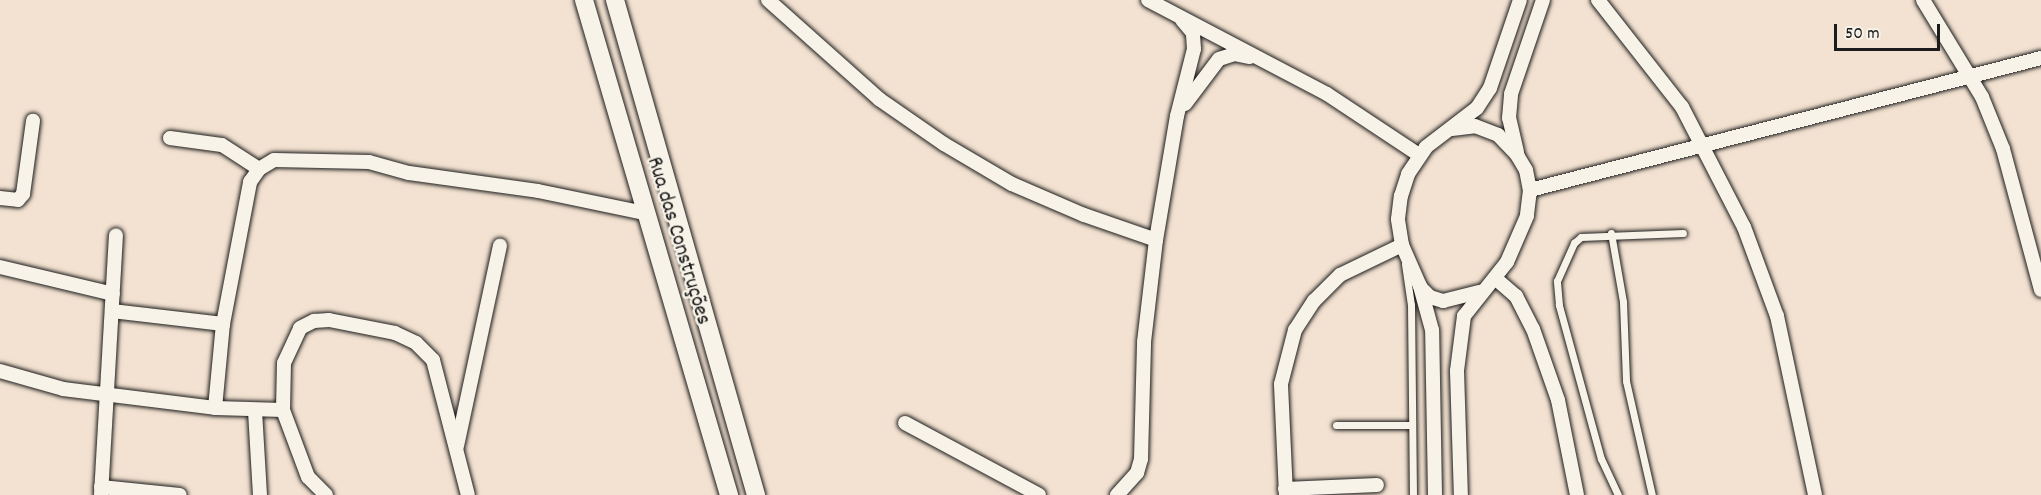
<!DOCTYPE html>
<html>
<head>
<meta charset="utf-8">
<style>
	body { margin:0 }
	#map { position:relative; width:2041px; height:495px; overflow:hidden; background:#f3e2d1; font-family:Dekko,sans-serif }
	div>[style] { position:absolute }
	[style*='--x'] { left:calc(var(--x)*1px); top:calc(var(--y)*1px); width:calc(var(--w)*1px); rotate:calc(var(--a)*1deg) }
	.roads { filter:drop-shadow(0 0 2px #1c1c1c) drop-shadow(0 0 2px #1c1c1c) }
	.service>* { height:7px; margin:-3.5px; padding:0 3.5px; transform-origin:3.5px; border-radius:3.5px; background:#f7f3e8 }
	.minor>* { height:14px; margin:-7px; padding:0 7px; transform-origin:7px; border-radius:7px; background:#f7f3e8 }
	.tertiary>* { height:18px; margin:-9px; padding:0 9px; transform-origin:9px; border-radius:9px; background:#f7f3e8 }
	span { translate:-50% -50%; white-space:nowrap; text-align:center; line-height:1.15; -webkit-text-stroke:5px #f7f3e8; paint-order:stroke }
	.street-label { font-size:22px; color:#1c1c1c }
	.scale { position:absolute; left:1834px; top:24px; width:106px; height:27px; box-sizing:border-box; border:3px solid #1c1c1c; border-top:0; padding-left:8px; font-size:18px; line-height:21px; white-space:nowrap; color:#1c1c1c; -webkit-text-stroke:4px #f7f3e8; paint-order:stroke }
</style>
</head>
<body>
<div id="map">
	<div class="roads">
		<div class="service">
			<div style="--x:1611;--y:233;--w:70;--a:80.1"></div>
			<div style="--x:1623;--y:302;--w:79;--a:87.8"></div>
			<div style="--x:1626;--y:381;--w:117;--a:77.2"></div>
			<div style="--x:1405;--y:264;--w:41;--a:81.7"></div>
			<div style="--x:1411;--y:305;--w:190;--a:89.4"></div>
			<div style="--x:1336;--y:425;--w:74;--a:0"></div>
			<div style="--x:1618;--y:495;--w:40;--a:-115"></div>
			<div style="--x:1601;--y:459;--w:160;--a:-105.3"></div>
			<div style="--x:1559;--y:305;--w:24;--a:-95"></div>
			<div style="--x:1557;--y:281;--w:42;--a:-65.9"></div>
			<div style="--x:1574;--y:243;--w:9;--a:-41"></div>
			<div style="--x:1581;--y:237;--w:102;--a:-2.2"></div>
		</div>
		<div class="minor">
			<div style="--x:768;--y:0;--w:149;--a:41.7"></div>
			<div style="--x:879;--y:99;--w:79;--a:34.7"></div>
			<div style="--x:944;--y:144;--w:79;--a:30.5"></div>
			<div style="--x:1012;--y:184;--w:78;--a:23.3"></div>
			<div style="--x:1084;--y:215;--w:76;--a:19.1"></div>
			<div style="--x:1148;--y:0;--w:202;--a:27.7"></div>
			<div style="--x:1327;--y:94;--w:110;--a:33.5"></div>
			<div style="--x:1598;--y:0;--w:136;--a:51.9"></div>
			<div style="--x:1682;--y:107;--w:135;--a:62.7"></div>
			<div style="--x:1744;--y:227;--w:95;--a:69.7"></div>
			<div style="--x:1777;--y:316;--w:183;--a:78"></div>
			<div style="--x:1923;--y:0;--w:114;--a:58.7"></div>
			<div style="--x:1982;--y:97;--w:56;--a:68"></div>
			<div style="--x:2003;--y:149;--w:146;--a:74.9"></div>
			<div style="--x:1185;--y:104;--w:56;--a:-52.9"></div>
			<div style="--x:1219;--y:59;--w:16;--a:-18"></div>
			<div style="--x:1234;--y:54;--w:16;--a:11"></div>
			<div style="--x:1452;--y:129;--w:23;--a:-7"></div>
			<div style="--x:1475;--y:126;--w:25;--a:21"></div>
			<div style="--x:1498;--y:135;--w:28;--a:46"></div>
			<div style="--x:1517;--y:155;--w:17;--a:59"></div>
			<div style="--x:1526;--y:170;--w:20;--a:79"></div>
			<div style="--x:1530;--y:190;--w:26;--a:97"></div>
			<div style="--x:1527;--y:216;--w:50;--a:113.5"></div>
			<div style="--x:1507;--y:262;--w:69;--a:128.5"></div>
			<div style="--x:1464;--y:316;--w:55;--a:97.3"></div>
			<div style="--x:1457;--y:371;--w:124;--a:88.2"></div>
			<div style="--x:170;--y:138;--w:52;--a:7.7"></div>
			<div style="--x:222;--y:145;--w:44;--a:33"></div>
			<div style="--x:1517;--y:152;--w:35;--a:-103"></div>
			<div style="--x:1509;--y:118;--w:24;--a:-85"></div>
			<div style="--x:1511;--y:94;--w:99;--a:-71.2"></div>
			<div style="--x:1530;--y:190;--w:528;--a:-14.48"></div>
			<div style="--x:0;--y:198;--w:18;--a:6"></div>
			<div style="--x:18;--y:200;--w:8;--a:-50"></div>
			<div style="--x:23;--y:194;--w:74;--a:-82.2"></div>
			<div style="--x:0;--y:267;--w:116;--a:13.4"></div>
			<div style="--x:1495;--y:278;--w:28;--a:41"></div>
			<div style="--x:1516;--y:296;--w:37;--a:63"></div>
			<div style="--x:1533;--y:329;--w:75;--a:70.6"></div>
			<div style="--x:1558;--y:400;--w:97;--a:78.7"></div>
			<div style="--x:1421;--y:288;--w:13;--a:45"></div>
			<div style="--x:1430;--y:297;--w:14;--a:17"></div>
			<div style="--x:1443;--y:301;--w:38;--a:-14"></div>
			<div style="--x:112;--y:311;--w:112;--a:6.7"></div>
			<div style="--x:0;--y:371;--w:66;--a:15.9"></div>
			<div style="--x:63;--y:389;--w:153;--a:7.1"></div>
			<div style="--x:215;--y:408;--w:68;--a:1.7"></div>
			<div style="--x:215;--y:408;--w:84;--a:-84.6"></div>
			<div style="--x:223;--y:324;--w:145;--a:-79.2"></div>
			<div style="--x:250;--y:182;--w:16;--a:-55"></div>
			<div style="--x:259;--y:169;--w:17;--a:-31"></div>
			<div style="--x:274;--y:160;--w:95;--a:1.2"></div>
			<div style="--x:369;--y:162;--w:41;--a:15.4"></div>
			<div style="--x:409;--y:173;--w:130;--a:7.9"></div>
			<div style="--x:538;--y:191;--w:108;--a:11.7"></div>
			<div style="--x:255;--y:411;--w:84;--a:86.6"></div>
			<div style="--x:905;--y:423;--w:152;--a:28.2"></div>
			<div style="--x:457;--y:446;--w:205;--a:-77.9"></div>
			<div style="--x:101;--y:487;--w:79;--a:5.8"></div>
			<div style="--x:1285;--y:489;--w:92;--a:-2.5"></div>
			<div style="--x:101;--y:495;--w:260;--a:-86.7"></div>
			<div style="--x:326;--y:495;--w:25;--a:-135"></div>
			<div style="--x:308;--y:477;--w:72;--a:-110.5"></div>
			<div style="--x:283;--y:410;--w:47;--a:-88.8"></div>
			<div style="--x:284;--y:363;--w:38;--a:-65"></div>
			<div style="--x:300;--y:328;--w:16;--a:-27"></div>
			<div style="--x:314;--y:321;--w:15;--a:-4"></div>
			<div style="--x:329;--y:320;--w:67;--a:11.1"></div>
			<div style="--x:395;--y:333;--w:23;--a:25"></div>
			<div style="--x:416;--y:343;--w:24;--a:45"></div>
			<div style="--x:433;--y:360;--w:139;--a:75.5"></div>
			<div style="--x:1117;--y:495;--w:30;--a:-48"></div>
			<div style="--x:1137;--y:473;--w:15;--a:-74"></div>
			<div style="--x:1141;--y:459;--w:117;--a:-88.5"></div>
			<div style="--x:1144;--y:342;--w:103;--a:-83.3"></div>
			<div style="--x:1156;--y:240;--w:126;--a:-80.4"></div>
			<div style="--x:1177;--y:116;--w:69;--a:-75.8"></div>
			<div style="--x:1194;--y:49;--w:16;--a:-94"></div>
			<div style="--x:1193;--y:33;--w:17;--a:-130"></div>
			<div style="--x:1286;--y:495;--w:111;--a:-92.6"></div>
			<div style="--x:1281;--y:384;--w:56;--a:-75.5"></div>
			<div style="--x:1295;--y:330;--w:35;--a:-57"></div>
			<div style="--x:1314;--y:301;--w:37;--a:-45"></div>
			<div style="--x:1340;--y:275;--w:69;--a:-25.8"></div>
			<div style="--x:1435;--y:495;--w:165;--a:-91"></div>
			<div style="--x:1432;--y:330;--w:46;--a:-105.3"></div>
			<div style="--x:1420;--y:286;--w:45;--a:-113.7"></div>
			<div style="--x:1402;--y:245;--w:26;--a:-99"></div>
			<div style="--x:1398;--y:219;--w:23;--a:-83"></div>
			<div style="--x:1401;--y:196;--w:23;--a:-72"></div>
			<div style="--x:1408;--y:174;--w:32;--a:-56"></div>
			<div style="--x:1426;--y:147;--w:64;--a:-37.4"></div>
			<div style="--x:1477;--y:108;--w:24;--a:-57"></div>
			<div style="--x:1490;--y:88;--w:93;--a:-71.2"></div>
		</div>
		<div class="tertiary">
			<div style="--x:584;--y:0;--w:516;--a:73.67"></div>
			<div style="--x:615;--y:0;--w:515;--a:74.1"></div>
		</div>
	</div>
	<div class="street-label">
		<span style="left:678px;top:241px;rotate:73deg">Rua das Construções</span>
	</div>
	<div class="scale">50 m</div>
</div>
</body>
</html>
